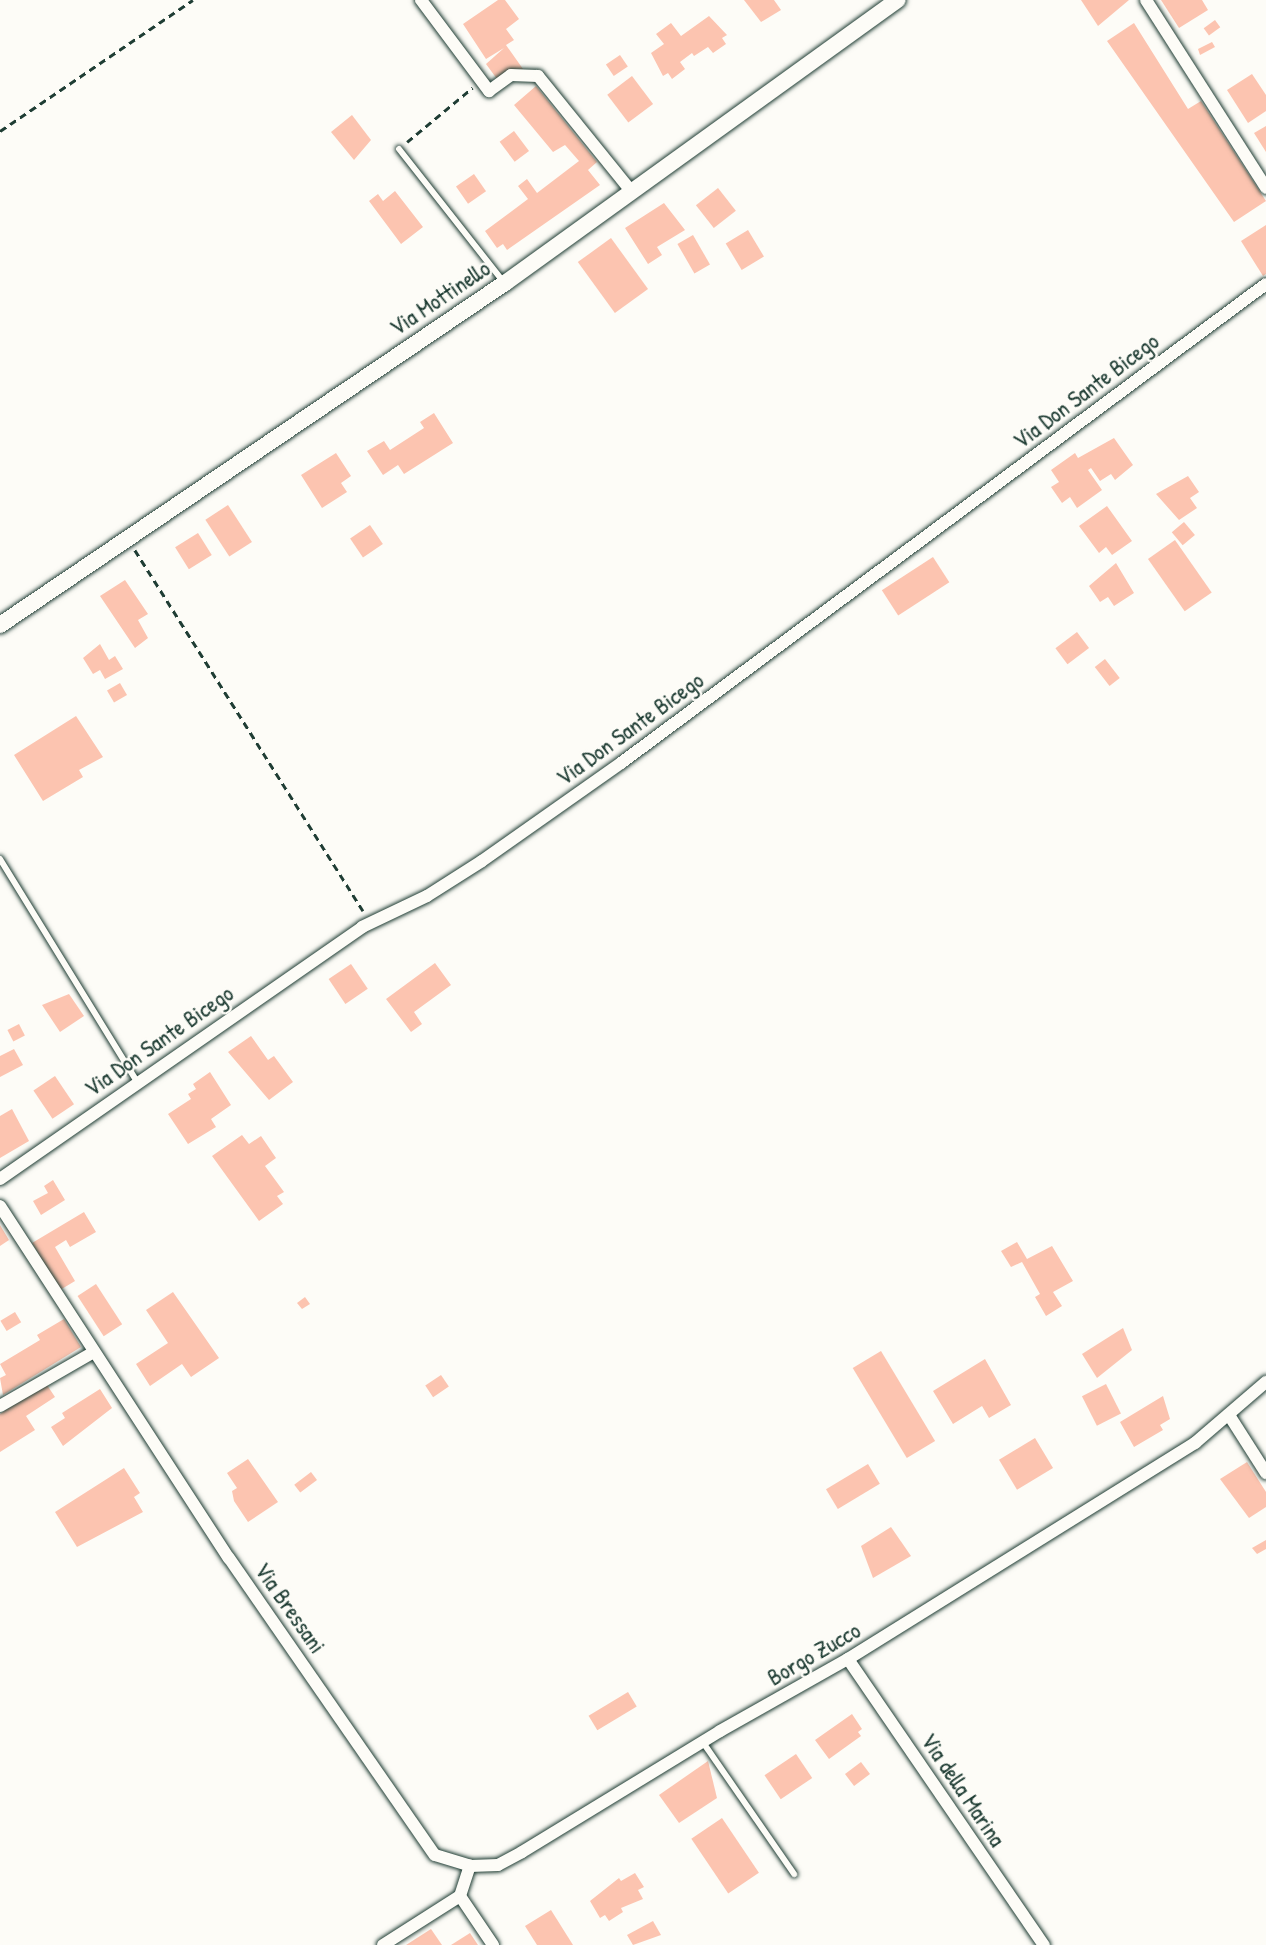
<!DOCTYPE html>
<html>
<head>
<meta charset="utf-8">
<style>
	body { margin:0 }
	#map { position:relative; width:1266px; height:1945px; overflow:hidden; background:#fdfcf7; font-family:"Patrick Hand",sans-serif }
	div>[style] { position:absolute }
	[style*='--x'] { left:calc(var(--x)*1px); top:calc(var(--y)*1px); width:calc(var(--w)*1px); rotate:calc(var(--a)*1deg) }
	.building>* { inset:0; background:#fcc4b0; transform-origin:0 0 }
	.path>* { height:2.5px; margin-top:-1.25px; transform-origin:0; background:repeating-linear-gradient(90deg,#1f3d34 0 7px,transparent 0 12px) }
	.roads { filter:drop-shadow(0 0 2px #1f3d34) drop-shadow(0 0 2px #1f3d34) }
	.service>* { height:6px; margin:-3px; padding:0 3px; transform-origin:3px; border-radius:3px; background:#fdfcf7 }
	.minor>* { height:12px; margin:-6px; padding:0 6px; transform-origin:6px; border-radius:6px; background:#fdfcf7 }
	.tertiary>* { height:16px; margin:-8px; padding:0 8px; transform-origin:8px; border-radius:8px; background:#fdfcf7 }
	span { translate:-50% -50%; white-space:nowrap; text-align:center; line-height:1.15; -webkit-text-stroke:5px #fdfcf7; paint-order:stroke }
	.street-label { font-size:23px; color:#1f3d34 }
</style>
</head>
<body>
<div id="map">
	<div class="building">
		<div style="clip-path:polygon(498px 0,505px 0,519px 19px,506px 29px,514px 40px,506px 45px,523px 69px,509px 70px,497px 79px,486px 64px,504px 48px,486px 59px,463px 24px)"></div>
		<div style="clip-path:polygon(744px 0,774px 0,781px 10px,761px 22px)"></div>
		<div style="clip-path:polygon(1081px 0,1129px 0,1098px 26px)"></div>
		<div style="clip-path:polygon(1161px 0,1202px 0,1208px 10px,1179px 28px)"></div>
		<div style="clip-path:polygon(709px 16px,727px 35px,722px 38px,726px 44px,713px 53px,708px 47px,694px 56px,692px 53px,680px 62px,685px 69px,672px 79px,668px 73px,663px 76px,651px 53px,664px 44px,656px 34px,671px 23px,681px 36px)"></div>
		<div style="left:1215px;top:20px;width:9px;height:14px;rotate:54deg"></div>
		<div style="clip-path:polygon(1134px 23px,1188px 109px,1201px 101px,1266px 201px,1234px 222px,1107px 41px)"></div>
		<div style="clip-path:polygon(1212px 42px,1215px 47px,1200px 55px,1198px 49px)"></div>
		<div style="left:620px;top:55px;width:14px;height:17px;rotate:56deg"></div>
		<div style="clip-path:polygon(1252px 74px,1266px 95px,1266px 111px,1248px 123px,1227px 90px)"></div>
		<div style="left:632px;top:76px;width:35px;height:31px;rotate:53deg"></div>
		<div style="clip-path:polygon(536px 86px,597px 162px,588px 170px,600px 185px,507px 250px,503px 244px,497px 248px,485px 231px,528px 199px,518px 186px,527px 179px,537px 193px,579px 161px,565px 145px,553px 152px,514px 105px)"></div>
		<div style="clip-path:polygon(352px 115px,371px 140px,354px 160px,331px 132px)"></div>
		<div style="clip-path:polygon(1266px 126px,1266px 152px,1254px 133px)"></div>
		<div style="left:514px;top:131px;width:25px;height:18px;rotate:53deg"></div>
		<div style="left:474px;top:174px;width:21px;height:22px;rotate:55deg"></div>
		<div style="left:718px;top:188px;width:29px;height:28px;rotate:52deg"></div>
		<div style="clip-path:polygon(395px 191px,423px 227px,401px 244px,369px 201px,378px 194px,383px 201px)"></div>
		<div style="clip-path:polygon(664px 203px,685px 230px,657px 247px,662px 255px,648px 264px,625px 228px)"></div>
		<div style="clip-path:polygon(1266px 225px,1266px 274px,1263px 276px,1241px 241px)"></div>
		<div style="left:748px;top:230px;width:31px;height:26px;rotate:59deg"></div>
		<div style="left:693px;top:235px;width:34px;height:18px;rotate:60deg"></div>
		<div style="left:611px;top:238px;width:63px;height:41px;rotate:54deg"></div>
		<div style="clip-path:polygon(434px 413px,453px 443px,404px 474px,398px 465px,383px 475px,367px 451px,384px 441px,390px 450px,424px 428px,420px 422px)"></div>
		<div style="clip-path:polygon(1114px 438px,1133px 465px,1115px 480px,1111px 474px,1100px 481px,1091px 468px,1088px 470px,1102px 490px,1077px 508px,1070px 497px,1062px 503px,1051px 487px,1059px 482px,1051px 470px,1075px 453px,1078px 458px)"></div>
		<div style="clip-path:polygon(336px 453px,351px 476px,341px 483px,347px 492px,322px 508px,301px 475px)"></div>
		<div style="clip-path:polygon(1188px 476px,1199px 492px,1190px 498px,1197px 508px,1179px 520px,1156px 494px)"></div>
		<div style="left:228px;top:505px;width:44px;height:27px;rotate:57deg"></div>
		<div style="clip-path:polygon(1107px 506px,1132px 541px,1112px 555px,1106px 547px,1099px 553px,1079px 526px)"></div>
		<div style="left:1184px;top:522px;width:17px;height:16px;rotate:50deg"></div>
		<div style="left:370px;top:525px;width:23px;height:24px;rotate:56deg"></div>
		<div style="left:198px;top:533px;width:26px;height:27px;rotate:58deg"></div>
		<div style="left:1175px;top:540px;width:64px;height:33px;rotate:55deg"></div>
		<div style="left:933px;top:557px;width:30px;height:61px;rotate:57deg"></div>
		<div style="clip-path:polygon(1116px 563px,1134px 593px,1114px 606px,1108px 597px,1100px 602px,1089px 586px)"></div>
		<div style="clip-path:polygon(125px 580px,148px 614px,138px 620px,148px 638px,135px 648px,100px 596px)"></div>
		<div style="left:1077px;top:632px;width:20px;height:27px;rotate:53deg"></div>
		<div style="clip-path:polygon(100px 644px,109px 660px,115px 656px,123px 669px,105px 679px,100px 670px,93px 674px,83px 658px)"></div>
		<div style="left:1105px;top:659px;width:24px;height:13px;rotate:52deg"></div>
		<div style="left:120px;top:683px;width:14px;height:15px;rotate:60deg"></div>
		<div style="clip-path:polygon(76px 716px,103px 757px,79px 770px,83px 777px,43px 801px,14px 755px)"></div>
		<div style="clip-path:polygon(435px 963px,451px 985px,414px 1012px,422px 1024px,411px 1032px,386px 999px)"></div>
		<div style="left:351px;top:964px;width:30px;height:27px;rotate:56deg"></div>
		<div style="clip-path:polygon(69px 994px,84px 1016px,60px 1032px,42px 1005px)"></div>
		<div style="left:19px;top:1024px;width:13px;height:13px;rotate:63deg"></div>
		<div style="clip-path:polygon(251px 1036px,268px 1060px,274px 1056px,293px 1082px,269px 1100px,228px 1052px)"></div>
		<div style="clip-path:polygon(14px 1049px,23px 1065px,0 1077px,0 1056px)"></div>
		<div style="clip-path:polygon(210px 1072px,231px 1105px,211px 1119px,216px 1127px,188px 1144px,168px 1114px,191px 1099px,188px 1094px,196px 1089px,193px 1084px)"></div>
		<div style="left:55px;top:1076px;width:34px;height:26px;rotate:56deg"></div>
		<div style="clip-path:polygon(12px 1109px,29px 1141px,0 1158px,0 1116px)"></div>
		<div style="clip-path:polygon(242px 1135px,249px 1144px,261px 1136px,276px 1158px,265px 1166px,284px 1192px,277px 1196px,283px 1204px,259px 1221px,212px 1156px)"></div>
		<div style="clip-path:polygon(53px 1180px,65px 1200px,41px 1215px,33px 1201px,48px 1193px,44px 1186px)"></div>
		<div style="clip-path:polygon(84px 1212px,96px 1232px,70px 1247px,66px 1240px,55px 1247px,75px 1281px,60px 1290px,32px 1243px)"></div>
		<div style="clip-path:polygon(0 1225px,9px 1240px,0 1246px)"></div>
		<div style="clip-path:polygon(1017px 1242px,1027px 1259px,1052px 1246px,1073px 1281px,1053px 1292px,1062px 1306px,1046px 1316px,1035px 1297px,1040px 1294px,1022px 1262px,1011px 1267px,1001px 1251px)"></div>
		<div style="left:96px;top:1284px;width:48px;height:22px;rotate:57deg"></div>
		<div style="clip-path:polygon(173px 1292px,219px 1358px,191px 1377px,182px 1364px,150px 1386px,136px 1364px,168px 1343px,146px 1310px)"></div>
		<div style="clip-path:polygon(305px 1297px,310px 1304px,302px 1309px,297px 1303px)"></div>
		<div style="left:15px;top:1312px;width:12px;height:17px;rotate:59deg"></div>
		<div style="clip-path:polygon(64px 1319px,81px 1347px,3px 1395px,0 1378px,6px 1375px,0 1364px,40px 1340px,37px 1335px)"></div>
		<div style="clip-path:polygon(1123px 1328px,1132px 1350px,1097px 1378px,1082px 1354px)"></div>
		<div style="left:881px;top:1351px;width:105px;height:33px;rotate:59deg"></div>
		<div style="clip-path:polygon(985px 1359px,1011px 1405px,989px 1418px,982px 1406px,953px 1424px,933px 1391px)"></div>
		<div style="left:441px;top:1375px;width:14px;height:19px;rotate:56deg"></div>
		<div style="clip-path:polygon(45px 1382px,55px 1397px,26px 1416px,35px 1430px,0 1452px,0 1414px)"></div>
		<div style="left:1106px;top:1384px;width:33px;height:27px;rotate:63deg"></div>
		<div style="clip-path:polygon(100px 1389px,112px 1408px,63px 1446px,51px 1427px,65px 1418px,62px 1413px)"></div>
		<div style="clip-path:polygon(1163px 1396px,1170px 1419px,1160px 1425px,1163px 1430px,1134px 1447px,1120px 1422px)"></div>
		<div style="left:1035px;top:1438px;width:35px;height:42px;rotate:59deg"></div>
		<div style="clip-path:polygon(248px 1459px,278px 1502px,248px 1522px,234px 1501px,232px 1491px,237px 1488px,227px 1473px)"></div>
		<div style="clip-path:polygon(1247px 1462px,1266px 1492px,1266px 1507px,1249px 1518px,1220px 1479px)"></div>
		<div style="left:868px;top:1464px;width:23px;height:49px;rotate:59deg"></div>
		<div style="clip-path:polygon(124px 1468px,140px 1493px,134px 1497px,143px 1512px,77px 1547px,55px 1512px)"></div>
		<div style="left:311px;top:1472px;width:10px;height:21px;rotate:53deg"></div>
		<div style="clip-path:polygon(891px 1527px,911px 1556px,873px 1578px,861px 1546px)"></div>
		<div style="clip-path:polygon(1266px 1540px,1266px 1549px,1257px 1554px,1252px 1548px)"></div>
		<div style="left:628px;top:1692px;width:17px;height:46px;rotate:59deg"></div>
		<div style="clip-path:polygon(852px 1714px,862px 1729px,858px 1732px,861px 1736px,829px 1759px,815px 1740px)"></div>
		<div style="left:796px;top:1754px;width:29px;height:38px;rotate:56deg"></div>
		<div style="clip-path:polygon(708px 1761px,717px 1798px,679px 1823px,659px 1795px)"></div>
		<div style="left:861px;top:1762px;width:15px;height:20px;rotate:53deg"></div>
		<div style="left:722px;top:1818px;width:66px;height:37px;rotate:56deg"></div>
		<div style="clip-path:polygon(635px 1873px,644px 1887px,638px 1890px,643px 1899px,621px 1908px,623px 1912px,609px 1921px,605px 1915px,600px 1918px,590px 1901px,619px 1878px,621px 1881px)"></div>
		<div style="clip-path:polygon(551px 1910px,573px 1945px,537px 1945px,525px 1926px)"></div>
		<div style="clip-path:polygon(653px 1921px,661px 1935px,633px 1945px,627px 1935px)"></div>
		<div style="clip-path:polygon(431px 1929px,442px 1945px,406px 1945px)"></div>
		<div style="clip-path:polygon(470px 1933px,478px 1945px,451px 1945px)"></div>
	</div>
	<div class="path">
		<div style="--x:0;--y:131;--w:233;--a:-34.2"></div>
		<div style="--x:407;--y:142;--w:85;--a:-39.7"></div>
		<div style="--x:135;--y:550;--w:427;--a:57.7"></div>
	</div>
	<div class="roads">
		<div class="service">
			<div style="--x:399;--y:149;--w:168;--a:51.8"></div>
			<div style="--x:0;--y:859;--w:262;--a:58.4"></div>
			<div style="--x:702;--y:1741;--w:162;--a:55.3"></div>
		</div>
		<div class="minor">
			<div style="--x:421;--y:0;--w:114;--a:53.2"></div>
			<div style="--x:489;--y:91;--w:27;--a:-36"></div>
			<div style="--x:511;--y:75;--w:27;--a:2"></div>
			<div style="--x:538;--y:76;--w:148;--a:51"></div>
			<div style="--x:1146;--y:0;--w:223;--a:57.4"></div>
			<div style="--x:0;--y:1179;--w:441;--a:-34.8"></div>
			<div style="--x:362;--y:927;--w:72;--a:-25.5"></div>
			<div style="--x:427;--y:896;--w:65;--a:-32.5"></div>
			<div style="--x:482;--y:861;--w:170;--a:-35.2"></div>
			<div style="--x:621;--y:763;--w:803;--a:-36.6"></div>
			<div style="--x:0;--y:1206;--w:420;--a:57"></div>
			<div style="--x:229;--y:1558;--w:361;--a:55.3"></div>
			<div style="--x:435;--y:1855;--w:37;--a:17"></div>
			<div style="--x:0;--y:1406;--w:108;--a:-29.9"></div>
			<div style="--x:1229;--y:1415;--w:69;--a:57.5"></div>
			<div style="--x:848;--y:1659;--w:347;--a:55.6"></div>
			<div style="--x:460;--y:1896;--w:59;--a:56"></div>
			<div style="--x:383;--y:1945;--w:91;--a:-32.5"></div>
			<div style="--x:460;--y:1896;--w:32;--a:-72"></div>
			<div style="--x:470;--y:1866;--w:28;--a:-2"></div>
			<div style="--x:498;--y:1865;--w:27;--a:-28"></div>
			<div style="--x:522;--y:1852;--w:232;--a:-31.4"></div>
			<div style="--x:720;--y:1731;--w:147;--a:-29.4"></div>
			<div style="--x:848;--y:1659;--w:409;--a:-31.9"></div>
			<div style="--x:1195;--y:1443;--w:94;--a:-40.7"></div>
		</div>
		<div class="tertiary">
			<div style="--x:0;--y:625;--w:610;--a:-34.11"></div>
			<div style="--x:505;--y:283;--w:484;--a:-35.8"></div>
		</div>
	</div>
	<div class="street-label">
		<span style="left:440px;top:298px;rotate:-34deg">Via Mottinello</span>
		<span style="left:1086px;top:391px;rotate:-37deg">Via Don Sante Bicego</span>
		<span style="left:630px;top:729px;rotate:-36deg">Via Don Sante Bicego</span>
		<span style="left:159px;top:1041px;rotate:-35deg">Via Don Sante Bicego</span>
		<span style="left:290px;top:1608px;rotate:55deg">Via Bressani</span>
		<span style="left:814px;top:1654px;rotate:-30deg">Borgo Zucco</span>
		<span style="left:963px;top:1790px;rotate:56deg">Via della Marina</span>
	</div>
</div>
</body>
</html>
